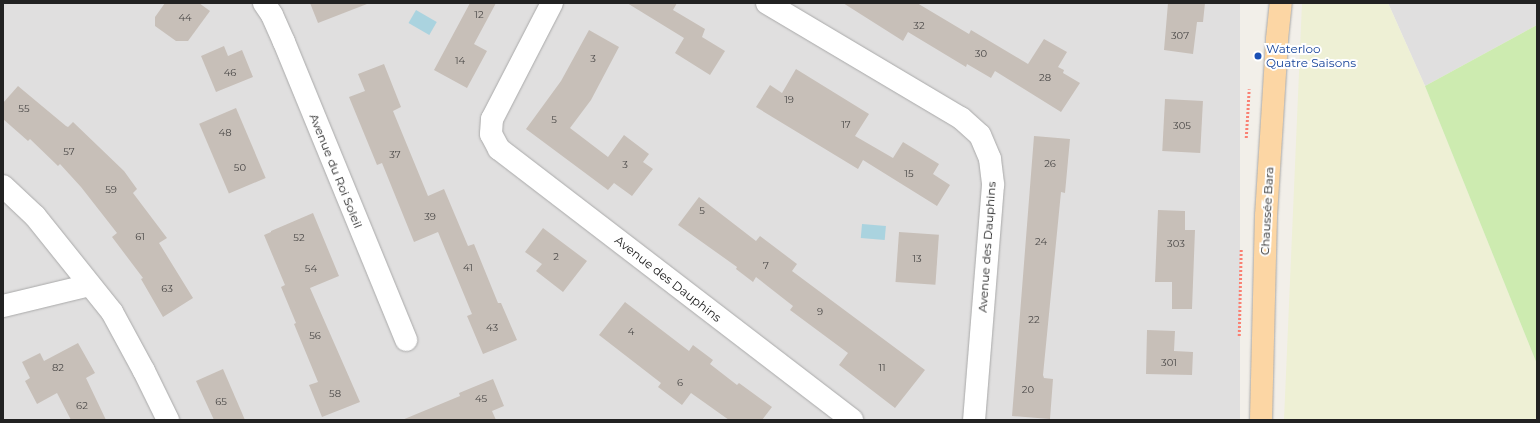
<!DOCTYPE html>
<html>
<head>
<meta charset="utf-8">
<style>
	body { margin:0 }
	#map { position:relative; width:1540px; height:423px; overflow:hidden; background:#f2efe9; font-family:Montserrat,sans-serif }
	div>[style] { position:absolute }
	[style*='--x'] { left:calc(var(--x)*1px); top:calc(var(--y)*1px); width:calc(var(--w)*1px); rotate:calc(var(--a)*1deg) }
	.residential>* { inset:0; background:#e0dfdf; transform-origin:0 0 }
	.farmland>* { inset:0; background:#eef0d5 }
	.grass>* { inset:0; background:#cdebb0 }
	.water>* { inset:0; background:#aad3df; transform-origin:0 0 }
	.building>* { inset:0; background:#c7bfb8; transform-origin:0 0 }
	.path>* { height:2.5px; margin-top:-1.25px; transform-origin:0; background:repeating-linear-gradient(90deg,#fa8072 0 2px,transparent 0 4px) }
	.roads { filter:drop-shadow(0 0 1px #a9a9a9) drop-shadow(0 0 1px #a9a9a9) }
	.minor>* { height:22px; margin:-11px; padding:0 11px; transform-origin:11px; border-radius:11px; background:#fff }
	.major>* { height:22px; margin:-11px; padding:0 11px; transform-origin:11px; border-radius:11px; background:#fcd6a4 }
	.dots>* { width:11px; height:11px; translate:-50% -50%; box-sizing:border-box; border:2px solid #fff; border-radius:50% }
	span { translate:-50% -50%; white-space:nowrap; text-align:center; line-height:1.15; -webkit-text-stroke:4px #fff; paint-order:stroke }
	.number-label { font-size:10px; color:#4b4948 }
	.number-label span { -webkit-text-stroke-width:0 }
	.transit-label { font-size:12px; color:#164399 }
	.left { translate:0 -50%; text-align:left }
	.street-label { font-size:12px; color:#222 }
	.frame { position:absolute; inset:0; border:4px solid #222; pointer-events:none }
</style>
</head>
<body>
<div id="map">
	<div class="residential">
		<div style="left:3px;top:3px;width:1237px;height:417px"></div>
		<div style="clip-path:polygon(1388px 3px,1537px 3px,1537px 25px,1425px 86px)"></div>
	</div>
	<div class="farmland">
		<div style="clip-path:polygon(1302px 3px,1388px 3px,1425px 86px,1537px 364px,1537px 420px,1284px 420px)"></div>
	</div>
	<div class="grass">
		<div style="clip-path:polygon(1537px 25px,1537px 364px,1425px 86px)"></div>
	</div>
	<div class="water">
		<div style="left:416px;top:10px;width:24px;height:15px;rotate:30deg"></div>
		<div style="left:862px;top:224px;width:24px;height:14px;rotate:5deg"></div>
	</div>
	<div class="building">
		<div style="clip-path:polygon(165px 3px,199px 3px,210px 11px,188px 41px,176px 41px,155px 26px,155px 17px)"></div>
		<div style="clip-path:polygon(310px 3px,366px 3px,367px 4px,318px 23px)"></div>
		<div style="clip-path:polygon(470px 3px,496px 3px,474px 44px,487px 51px,467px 88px,434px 70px)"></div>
		<div style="clip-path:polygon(627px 3px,677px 3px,673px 10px,705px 29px,702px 37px,725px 51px,710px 75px,675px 53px,684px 38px)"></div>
		<div style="clip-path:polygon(843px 3px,917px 3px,969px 34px,971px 30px,1028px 64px,1044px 39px,1067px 52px,1058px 67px,1064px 70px,1063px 73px,1080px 83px,1061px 112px,995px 71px,991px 78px,967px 64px,966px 67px,908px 32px,903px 41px)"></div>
		<div style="clip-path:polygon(1168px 3px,1205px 3px,1203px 22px,1197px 22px,1193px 54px,1164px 50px)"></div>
		<div style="clip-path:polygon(589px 30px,619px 47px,591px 100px,570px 128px,608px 157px,624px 135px,649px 154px,643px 162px,653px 169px,632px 196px,614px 183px,608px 190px,526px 129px,561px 81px)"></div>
		<div style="clip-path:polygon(224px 46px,228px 56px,242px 50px,253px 77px,216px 92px,201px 56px)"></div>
		<div style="clip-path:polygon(384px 64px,401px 107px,393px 111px,428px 196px,444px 189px,468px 246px,474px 244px,498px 303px,501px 303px,517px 340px,483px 354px,467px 316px,472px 314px,438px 232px,414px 242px,382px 163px,377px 165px,349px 97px,365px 91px,358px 74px)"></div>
		<div style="clip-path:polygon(796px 69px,869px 114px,855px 136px,893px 158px,903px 142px,939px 164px,933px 174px,950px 185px,937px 206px,863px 160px,858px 169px,756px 107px,770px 85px,782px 93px)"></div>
		<div style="clip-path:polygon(18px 86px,66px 126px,68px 127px,73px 122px,124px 171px,137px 189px,133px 193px,167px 238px,159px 243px,193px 298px,163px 317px,141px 279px,143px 278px,112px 237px,117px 233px,81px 187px,60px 164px,58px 166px,30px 139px,28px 141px,3px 119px,3px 103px)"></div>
		<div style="left:1165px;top:99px;width:38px;height:52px;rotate:3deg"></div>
		<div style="left:236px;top:108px;width:76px;height:40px;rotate:67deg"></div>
		<div style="clip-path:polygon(1034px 136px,1070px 139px,1065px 193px,1061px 192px,1043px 375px,1044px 378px,1053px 379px,1050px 419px,1012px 416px)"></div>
		<div style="clip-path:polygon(699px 197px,756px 241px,760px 236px,797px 264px,792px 271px,925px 370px,895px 408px,839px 365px,848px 353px,790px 310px,793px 306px,756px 277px,753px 282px,736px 269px,737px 267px,678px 225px)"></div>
		<div style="clip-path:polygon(1158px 210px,1185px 211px,1185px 230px,1195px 230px,1192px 309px,1172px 309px,1172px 282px,1155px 282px)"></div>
		<div style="clip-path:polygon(313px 213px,339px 276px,310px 288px,360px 402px,322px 417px,309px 385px,318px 382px,294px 324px,296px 323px,281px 287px,285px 285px,264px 235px,271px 232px,271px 231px)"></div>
		<div style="clip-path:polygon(543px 228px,587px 261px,563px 292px,536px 271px,542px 264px,525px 252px)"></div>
		<div style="left:899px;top:232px;width:40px;height:50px;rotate:4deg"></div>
		<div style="clip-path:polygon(625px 302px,689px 351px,693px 345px,713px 360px,710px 364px,737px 385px,739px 383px,772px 407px,762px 420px,729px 420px,691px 393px,682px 405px,658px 387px,661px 383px,599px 335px)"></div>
		<div style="clip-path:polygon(1147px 330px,1175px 331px,1174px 351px,1193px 352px,1192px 375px,1146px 374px)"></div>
		<div style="clip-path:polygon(78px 343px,95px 373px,86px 378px,106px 420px,71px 420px,57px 393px,37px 404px,25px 381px,30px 378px,22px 362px,40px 353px,44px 361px)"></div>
		<div style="clip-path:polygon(223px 369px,245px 420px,214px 420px,196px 381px)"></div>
		<div style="clip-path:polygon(493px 379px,504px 406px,492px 411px,496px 420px,402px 420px,460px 396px,459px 393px)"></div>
	</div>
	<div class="path">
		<div style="--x:1246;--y:138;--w:49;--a:-86.5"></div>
		<div style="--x:1239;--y:336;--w:87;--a:-88.7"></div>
	</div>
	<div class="roads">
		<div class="minor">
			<div style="--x:264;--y:3;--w:14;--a:56"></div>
			<div style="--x:272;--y:15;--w:30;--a:66"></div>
			<div style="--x:284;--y:42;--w:322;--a:67.7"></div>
			<div style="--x:552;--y:3;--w:131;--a:117.3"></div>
			<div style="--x:492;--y:119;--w:15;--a:94"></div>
			<div style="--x:491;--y:134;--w:17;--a:62"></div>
			<div style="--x:499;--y:149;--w:445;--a:37.5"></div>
			<div style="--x:767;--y:3;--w:226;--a:30.7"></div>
			<div style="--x:961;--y:118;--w:25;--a:42"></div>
			<div style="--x:980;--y:135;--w:26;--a:67"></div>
			<div style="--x:990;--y:159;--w:26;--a:83"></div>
			<div style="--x:993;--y:185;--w:236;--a:94.6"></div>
			<div style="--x:3;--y:186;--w:44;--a:43.2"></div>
			<div style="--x:35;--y:216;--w:123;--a:51.3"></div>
			<div style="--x:112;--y:312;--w:67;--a:61.5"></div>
			<div style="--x:144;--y:371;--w:55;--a:63.9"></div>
			<div style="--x:3;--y:306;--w:89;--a:-13.6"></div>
		</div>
		<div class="major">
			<div style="--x:1261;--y:420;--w:204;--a:-88.6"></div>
			<div style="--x:1266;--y:216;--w:177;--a:-86.4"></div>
			<div style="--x:1277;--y:39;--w:36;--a:-84"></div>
		</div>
	</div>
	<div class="dots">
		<div style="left:1258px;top:56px;background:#1a4fb4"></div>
	</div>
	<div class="number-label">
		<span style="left:479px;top:15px">12</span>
		<span style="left:185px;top:18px">44</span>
		<span style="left:919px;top:26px">32</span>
		<span style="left:1180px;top:36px">307</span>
		<span style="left:981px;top:54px">30</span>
		<span style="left:593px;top:59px">3</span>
		<span style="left:460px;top:61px">14</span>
		<span style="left:230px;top:73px">46</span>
		<span style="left:1045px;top:78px">28</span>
		<span style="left:789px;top:100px">19</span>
		<span style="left:24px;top:109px">55</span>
		<span style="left:554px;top:120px">5</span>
		<span style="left:846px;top:125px">17</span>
		<span style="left:1182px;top:126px">305</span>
		<span style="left:225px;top:133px">48</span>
		<span style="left:69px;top:152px">57</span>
		<span style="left:395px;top:155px">37</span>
		<span style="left:1050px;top:164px">26</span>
		<span style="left:625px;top:165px">3</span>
		<span style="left:240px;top:168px">50</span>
		<span style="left:909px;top:174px">15</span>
		<span style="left:111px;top:190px">59</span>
		<span style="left:702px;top:211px">5</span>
		<span style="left:430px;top:217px">39</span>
		<span style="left:140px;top:237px">61</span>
		<span style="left:299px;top:238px">52</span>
		<span style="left:1041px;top:242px">24</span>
		<span style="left:1176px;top:244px">303</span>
		<span style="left:556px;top:257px">2</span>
		<span style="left:917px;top:259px">13</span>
		<span style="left:766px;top:266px">7</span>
		<span style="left:468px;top:268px">41</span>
		<span style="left:311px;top:269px">54</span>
		<span style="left:167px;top:289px">63</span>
		<span style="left:820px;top:312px">9</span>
		<span style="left:1034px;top:320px">22</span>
		<span style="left:492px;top:328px">43</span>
		<span style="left:631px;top:332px">4</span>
		<span style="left:315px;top:336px">56</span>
		<span style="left:1169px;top:363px">301</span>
		<span style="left:58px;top:368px">82</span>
		<span style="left:882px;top:368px">11</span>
		<span style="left:680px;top:383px">6</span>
		<span style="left:1028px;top:390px">20</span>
		<span style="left:335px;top:394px">58</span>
		<span style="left:481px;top:399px">45</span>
		<span style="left:221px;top:402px">65</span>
		<span style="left:82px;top:406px">62</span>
	</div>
	<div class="transit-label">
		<span class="left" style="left:1266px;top:56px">Waterloo<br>Quatre Saisons</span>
	</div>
	<div class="street-label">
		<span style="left:336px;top:171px;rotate:68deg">Avenue du Roi Soleil</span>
		<span style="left:1267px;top:211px;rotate:-87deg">Chaussée Bara</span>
		<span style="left:987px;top:247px;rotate:-86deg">Avenue des Dauphins</span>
		<span style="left:668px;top:279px;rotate:38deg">Avenue des Dauphins</span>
	</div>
	<div class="frame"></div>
</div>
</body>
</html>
